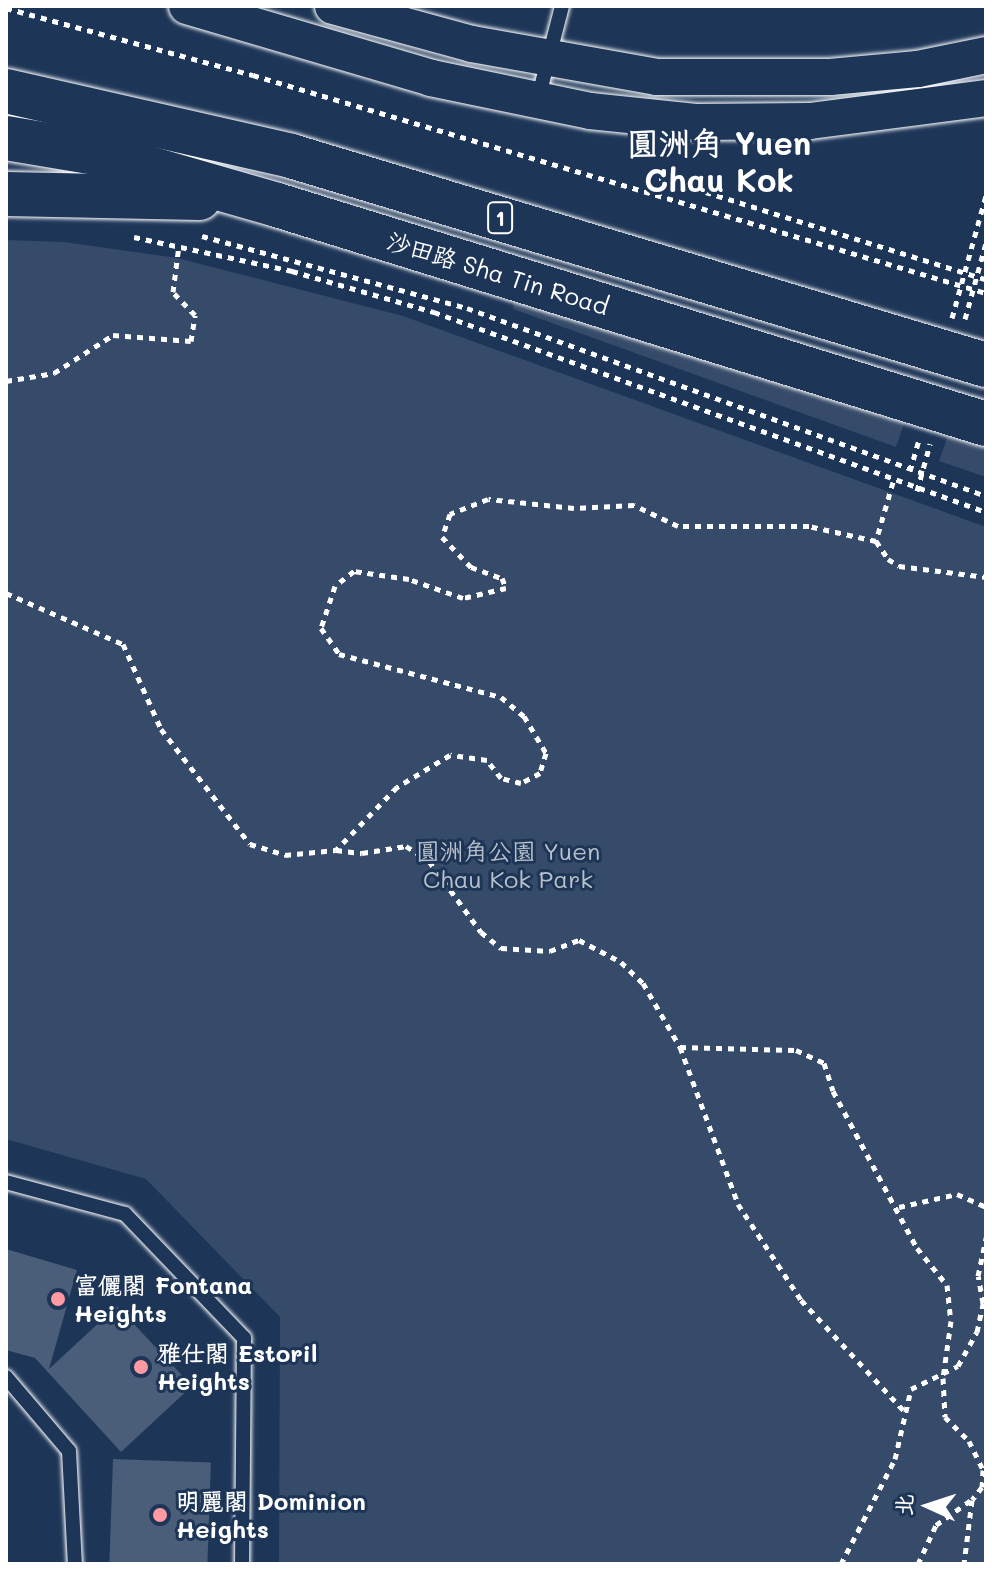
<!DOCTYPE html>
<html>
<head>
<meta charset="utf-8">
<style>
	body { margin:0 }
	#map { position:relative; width:992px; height:1570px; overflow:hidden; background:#1d3557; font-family:Mali,"LXGW WenKai TC",sans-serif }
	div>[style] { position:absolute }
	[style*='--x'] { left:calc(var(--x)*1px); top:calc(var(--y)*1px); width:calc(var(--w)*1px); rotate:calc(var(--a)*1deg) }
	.green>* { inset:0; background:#364b69 }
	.building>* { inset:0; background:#4a5d79; transform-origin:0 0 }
	.path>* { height:5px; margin-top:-2.5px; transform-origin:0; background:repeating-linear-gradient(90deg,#fff 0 6px,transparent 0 12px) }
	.roads { filter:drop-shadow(0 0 2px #fff) drop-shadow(0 0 2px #fff) }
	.service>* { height:14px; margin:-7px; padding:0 7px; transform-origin:7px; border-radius:7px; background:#1d3557 }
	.tertiary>* { height:36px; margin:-18px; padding:0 18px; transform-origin:18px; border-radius:18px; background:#1d3557 }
	.motorway>* { height:44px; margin:-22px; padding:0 22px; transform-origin:22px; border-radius:22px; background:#1d3557 }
	.dots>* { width:22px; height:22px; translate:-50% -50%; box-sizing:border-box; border:4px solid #1d3557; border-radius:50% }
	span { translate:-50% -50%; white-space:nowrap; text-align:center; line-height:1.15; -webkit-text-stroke:6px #1d3557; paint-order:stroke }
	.shield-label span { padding:2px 6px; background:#1d3557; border:2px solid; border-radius:6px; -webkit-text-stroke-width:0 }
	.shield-label { font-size:22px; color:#fff; font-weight:700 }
	.street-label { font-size:24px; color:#fff }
	.park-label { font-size:24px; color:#b9c0ca }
	.poi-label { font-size:24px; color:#fff; font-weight:700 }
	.left { translate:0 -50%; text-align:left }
	.district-label { font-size:32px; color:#fff; font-weight:700 }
	.frame { position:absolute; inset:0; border:8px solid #fff; pointer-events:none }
	.north { position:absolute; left:888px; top:1466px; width:80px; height:80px; -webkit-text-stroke:6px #1d3557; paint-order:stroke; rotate:273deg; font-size:22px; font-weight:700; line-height:32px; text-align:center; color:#fff }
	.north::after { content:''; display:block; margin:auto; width:28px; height:36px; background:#fff; clip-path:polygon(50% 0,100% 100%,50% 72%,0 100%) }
</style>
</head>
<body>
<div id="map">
	<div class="green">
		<div style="clip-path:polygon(6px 240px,64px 242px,177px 258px,403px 316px,986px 527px,986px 1564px,279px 1564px,280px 1317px,146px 1179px,6px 1139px)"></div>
		<div style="clip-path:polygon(514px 300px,905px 421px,896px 447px,513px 309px)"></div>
		<div style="clip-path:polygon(949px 433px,986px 445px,986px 477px,939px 461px)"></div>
	</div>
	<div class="building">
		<div style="clip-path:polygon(6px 1249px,77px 1270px,49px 1369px,117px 1306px,192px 1386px,121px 1452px,35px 1358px,6px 1350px)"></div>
		<div style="left:113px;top:1459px;width:98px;height:105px;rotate:2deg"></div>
	</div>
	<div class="path">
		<div style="--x:6;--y:8;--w:256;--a:15.2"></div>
		<div style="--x:253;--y:75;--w:765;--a:16.56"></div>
		<div style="--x:648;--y:174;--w:354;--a:17.3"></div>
		<div style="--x:202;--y:236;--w:275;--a:15.2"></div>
		<div style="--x:467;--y:308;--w:552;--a:19.91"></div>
		<div style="--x:134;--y:237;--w:162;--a:12.1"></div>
		<div style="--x:292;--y:271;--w:148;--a:16.1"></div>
		<div style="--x:434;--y:312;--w:587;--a:19.92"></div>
		<div style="--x:952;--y:318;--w:128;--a:-74.5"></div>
		<div style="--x:965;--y:319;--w:79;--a:-74.6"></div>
		<div style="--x:6;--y:381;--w:49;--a:-9.5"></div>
		<div style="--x:54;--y:373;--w:70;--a:-32.8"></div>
		<div style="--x:113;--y:335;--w:78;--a:4.4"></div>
		<div style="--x:191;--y:341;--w:26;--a:-81"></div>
		<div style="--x:195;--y:315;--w:32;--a:-134"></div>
		<div style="--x:173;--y:292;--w:47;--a:-82.7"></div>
		<div style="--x:910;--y:471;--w:32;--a:-74"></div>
		<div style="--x:893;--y:482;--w:61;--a:106.1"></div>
		<div style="--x:876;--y:541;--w:22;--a:56"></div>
		<div style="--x:888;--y:559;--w:13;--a:32"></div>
		<div style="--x:899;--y:566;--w:88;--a:7.2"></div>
		<div style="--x:917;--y:491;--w:49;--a:-74.5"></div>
		<div style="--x:876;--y:541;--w:69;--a:-167.4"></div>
		<div style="--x:809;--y:526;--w:131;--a:180"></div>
		<div style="--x:678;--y:526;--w:49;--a:-154.5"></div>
		<div style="--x:634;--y:505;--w:60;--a:177.1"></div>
		<div style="--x:574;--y:508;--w:86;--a:-174"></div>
		<div style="--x:488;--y:499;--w:41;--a:158.5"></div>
		<div style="--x:450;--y:514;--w:24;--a:109"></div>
		<div style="--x:442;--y:537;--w:42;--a:46"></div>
		<div style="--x:471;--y:567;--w:33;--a:20"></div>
		<div style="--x:502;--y:578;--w:11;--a:68"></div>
		<div style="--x:506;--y:588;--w:44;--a:166.9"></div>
		<div style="--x:463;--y:598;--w:57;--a:-160.6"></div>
		<div style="--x:409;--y:579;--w:56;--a:-171.7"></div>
		<div style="--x:354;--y:571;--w:24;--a:142"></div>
		<div style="--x:335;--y:586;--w:44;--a:108.4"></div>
		<div style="--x:321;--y:628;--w:32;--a:55"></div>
		<div style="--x:339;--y:654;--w:168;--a:14.9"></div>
		<div style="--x:501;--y:697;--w:30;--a:40"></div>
		<div style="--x:524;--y:716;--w:43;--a:59.3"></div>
		<div style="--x:546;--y:753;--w:21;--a:107"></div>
		<div style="--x:540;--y:773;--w:21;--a:152"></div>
		<div style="--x:521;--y:783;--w:21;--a:-166"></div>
		<div style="--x:501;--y:778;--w:23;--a:-128"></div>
		<div style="--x:487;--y:760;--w:37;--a:-172"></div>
		<div style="--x:450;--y:755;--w:62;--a:148.9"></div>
		<div style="--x:397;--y:787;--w:88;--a:134.1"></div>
		<div style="--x:336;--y:850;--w:26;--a:7"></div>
		<div style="--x:362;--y:853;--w:45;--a:-9"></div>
		<div style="--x:406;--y:846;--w:27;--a:33"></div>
		<div style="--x:429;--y:861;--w:88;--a:53.8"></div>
		<div style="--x:481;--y:932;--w:26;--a:39"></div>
		<div style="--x:501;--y:948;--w:49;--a:3.5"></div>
		<div style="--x:550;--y:951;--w:31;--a:-21"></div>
		<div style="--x:579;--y:940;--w:47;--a:27.6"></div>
		<div style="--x:621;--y:962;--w:30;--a:44"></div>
		<div style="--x:643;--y:983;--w:74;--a:60"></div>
		<div style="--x:680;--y:1047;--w:167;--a:69.7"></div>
		<div style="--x:738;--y:1204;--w:115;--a:56.7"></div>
		<div style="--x:801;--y:1300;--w:151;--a:47.1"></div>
		<div style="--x:6;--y:593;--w:128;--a:23.6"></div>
		<div style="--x:123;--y:644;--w:93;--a:65.9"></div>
		<div style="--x:161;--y:729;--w:145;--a:52.3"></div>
		<div style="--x:250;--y:844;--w:37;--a:17"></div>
		<div style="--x:285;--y:855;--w:51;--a:-5.6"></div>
		<div style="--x:680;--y:1047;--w:116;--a:1.5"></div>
		<div style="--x:796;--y:1050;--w:31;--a:25"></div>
		<div style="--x:824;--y:1063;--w:29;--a:72"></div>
		<div style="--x:833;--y:1091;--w:178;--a:61.9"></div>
		<div style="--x:917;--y:1248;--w:48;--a:51"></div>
		<div style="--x:947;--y:1285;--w:36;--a:84"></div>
		<div style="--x:951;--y:1321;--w:58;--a:98"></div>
		<div style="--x:943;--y:1378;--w:39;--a:87"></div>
		<div style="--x:945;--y:1417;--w:34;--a:45"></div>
		<div style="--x:969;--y:1441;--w:32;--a:64"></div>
		<div style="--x:983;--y:1470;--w:17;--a:93"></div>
		<div style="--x:982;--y:1487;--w:16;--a:128"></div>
		<div style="--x:972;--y:1500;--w:64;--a:97.1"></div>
		<div style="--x:899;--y:1207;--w:59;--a:-12.6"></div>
		<div style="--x:957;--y:1194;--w:32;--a:24"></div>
		<div style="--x:841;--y:1564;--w:118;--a:-62.8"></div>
		<div style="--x:895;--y:1459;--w:72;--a:-77.1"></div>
		<div style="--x:911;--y:1389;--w:52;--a:-26.1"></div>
		<div style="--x:958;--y:1366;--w:39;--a:-61"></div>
		<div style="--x:977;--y:1332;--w:30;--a:-78"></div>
		<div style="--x:983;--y:1303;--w:27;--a:-100"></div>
		<div style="--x:978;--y:1276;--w:40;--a:-78"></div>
		<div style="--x:918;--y:1564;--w:43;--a:-65.2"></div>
		<div style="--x:936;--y:1525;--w:43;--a:-35.5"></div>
	</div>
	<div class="roads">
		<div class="service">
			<div style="--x:538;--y:99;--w:96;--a:-75.5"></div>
			<div style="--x:6;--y:1182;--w:123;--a:15.1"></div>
			<div style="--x:125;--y:1214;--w:172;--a:46.2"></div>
			<div style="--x:244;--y:1338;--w:226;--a:90.5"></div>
			<div style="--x:6;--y:1377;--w:97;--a:49.6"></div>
			<div style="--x:69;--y:1451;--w:113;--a:87"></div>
		</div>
		<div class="tertiary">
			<div style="--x:187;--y:6;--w:254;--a:16.4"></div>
			<div style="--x:431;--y:78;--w:162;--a:11.7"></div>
			<div style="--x:590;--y:111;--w:108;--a:5.9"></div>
			<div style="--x:697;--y:122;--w:113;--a:-0.5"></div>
			<div style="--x:810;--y:121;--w:177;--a:-7.4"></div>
			<div style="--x:333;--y:6;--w:144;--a:15.3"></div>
			<div style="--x:472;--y:44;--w:188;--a:10.1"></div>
			<div style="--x:657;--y:77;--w:173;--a:0"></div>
			<div style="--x:830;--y:77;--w:88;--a:-5.2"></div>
			<div style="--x:918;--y:69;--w:69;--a:-11.6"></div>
		</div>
		<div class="motorway">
			<div style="--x:6;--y:91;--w:292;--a:12.8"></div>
			<div style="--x:291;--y:156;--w:726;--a:16.74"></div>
			<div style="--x:6;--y:138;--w:91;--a:9.5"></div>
			<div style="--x:96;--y:153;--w:188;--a:16"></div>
			<div style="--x:277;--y:205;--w:742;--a:17.17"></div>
			<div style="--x:6;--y:194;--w:193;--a:1.2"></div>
		</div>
	</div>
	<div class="dots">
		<div style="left:58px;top:1299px;background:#ff9aa2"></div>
		<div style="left:141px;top:1367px;background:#ff9aa2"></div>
		<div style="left:160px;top:1515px;background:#ff9aa2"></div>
	</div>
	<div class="shield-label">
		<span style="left:500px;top:218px">1</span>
	</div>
	<div class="street-label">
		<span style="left:498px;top:273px;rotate:17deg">沙田路 Sha Tin Road</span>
	</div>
	<div class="park-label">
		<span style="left:508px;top:865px">圓洲角公園 Yuen<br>Chau Kok Park</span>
	</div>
	<div class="poi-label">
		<span class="left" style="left:74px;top:1299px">富儷閣 Fontana<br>Heights</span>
		<span class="left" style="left:157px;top:1367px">雅仕閣 Estoril<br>Heights</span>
		<span class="left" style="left:176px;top:1515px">明麗閣 Dominion<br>Heights</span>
	</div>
	<div class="district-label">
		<span style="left:719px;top:161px">圓洲角 Yuen<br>Chau Kok</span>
	</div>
	<div class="frame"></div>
	<div class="north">北</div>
</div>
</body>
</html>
